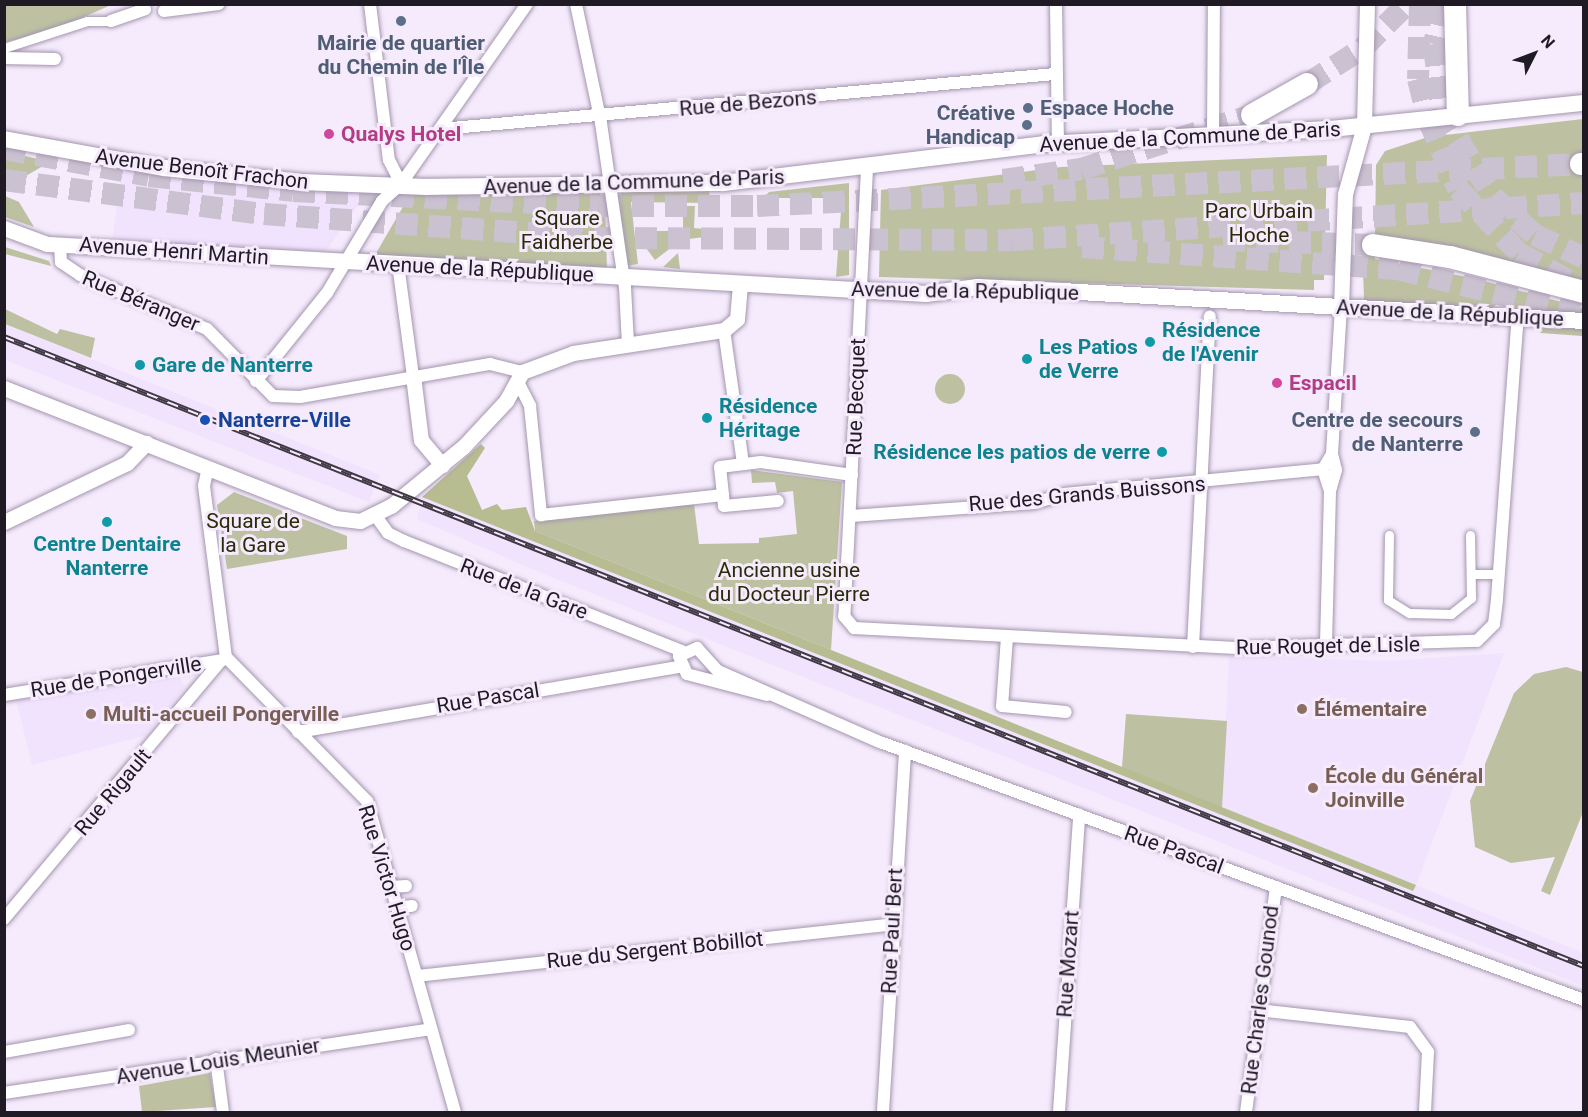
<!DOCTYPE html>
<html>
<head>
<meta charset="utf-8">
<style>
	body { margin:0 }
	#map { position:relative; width:1588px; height:1117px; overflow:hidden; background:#f5ebfc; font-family:Roboto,sans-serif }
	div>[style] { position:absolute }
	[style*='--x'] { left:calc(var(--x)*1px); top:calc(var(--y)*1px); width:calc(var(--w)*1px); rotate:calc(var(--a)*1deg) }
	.built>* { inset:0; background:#f1e2fe }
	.green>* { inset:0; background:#bdc1a2; transform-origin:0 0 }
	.round { border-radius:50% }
	.forest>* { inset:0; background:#b7bc91 }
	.motorway-tunnel>* { height:22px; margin-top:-11px; transform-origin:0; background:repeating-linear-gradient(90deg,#cac1d1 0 22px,transparent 0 33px) }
	.roads { filter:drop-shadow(0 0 2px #a495af) drop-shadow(0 0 2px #a495af) }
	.pedestrian>* { height:9px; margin:-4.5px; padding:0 4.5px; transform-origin:4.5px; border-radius:4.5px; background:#fff }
	.minor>* { height:12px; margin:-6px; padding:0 6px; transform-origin:6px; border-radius:6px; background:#fff }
	.tertiary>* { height:15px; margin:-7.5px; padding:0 7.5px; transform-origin:7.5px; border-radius:7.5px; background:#fff }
	.secondary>* { height:16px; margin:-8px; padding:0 8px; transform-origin:8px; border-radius:8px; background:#fff }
	.motorway>* { height:22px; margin:-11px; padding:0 11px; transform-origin:11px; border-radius:11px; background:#fff }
	.rail>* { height:6px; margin-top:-3px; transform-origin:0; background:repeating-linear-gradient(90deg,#f5ebfc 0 11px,#3f3944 0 22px); box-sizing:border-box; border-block:2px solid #3f3944 }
	.dots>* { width:16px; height:16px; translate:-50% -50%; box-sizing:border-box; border:3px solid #f5ebfc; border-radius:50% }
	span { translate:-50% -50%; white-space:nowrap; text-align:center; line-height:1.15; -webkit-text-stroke:6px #f5ebfc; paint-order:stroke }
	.service-label { font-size:21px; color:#4e5e75; font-weight:700 }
	.left { translate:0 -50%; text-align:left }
	.right { translate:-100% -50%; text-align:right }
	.street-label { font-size:21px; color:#1f1a24 }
	.hotel-label { font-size:21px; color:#b23c85; font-weight:700 }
	.park-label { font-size:21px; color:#2a2c09 }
	.culture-label { font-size:21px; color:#0d838f; font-weight:700 }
	.transit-label { font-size:21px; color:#164399; font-weight:700 }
	.education-label { font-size:21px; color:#785e54; font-weight:700 }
	.frame { position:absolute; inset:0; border:6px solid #1f1a24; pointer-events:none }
	.north { position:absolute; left:1504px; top:24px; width:60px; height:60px; -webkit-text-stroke:4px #f5ebfc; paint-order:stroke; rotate:48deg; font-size:16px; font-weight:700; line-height:24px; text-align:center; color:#1f1a24 }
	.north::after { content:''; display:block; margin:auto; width:21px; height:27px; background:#1f1a24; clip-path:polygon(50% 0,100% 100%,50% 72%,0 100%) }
</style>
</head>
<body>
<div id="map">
	<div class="built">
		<div style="clip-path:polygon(128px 167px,273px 189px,368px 192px,324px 254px,112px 242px,122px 170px)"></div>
		<div style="clip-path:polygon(4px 324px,380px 475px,369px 502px,5px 360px)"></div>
		<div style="clip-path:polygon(422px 497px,1413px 891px,1415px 885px,1122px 768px,1126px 714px,1226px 721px,1229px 656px,1389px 661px,1504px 653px,1416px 885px,1583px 953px,1583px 986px,546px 575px,417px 519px)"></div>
		<div style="clip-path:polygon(178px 675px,185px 687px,144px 736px,32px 765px,16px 700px)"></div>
	</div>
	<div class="green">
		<div style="clip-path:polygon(4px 5px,111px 5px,50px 32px,5px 42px)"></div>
		<div style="clip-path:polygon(1583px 119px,1583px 287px,1375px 239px,1375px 259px,1477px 279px,1583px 308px,1583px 313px,1519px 311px,1500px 300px,1492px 309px,1364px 300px,1362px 237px,1375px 238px,1376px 165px,1385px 151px,1428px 137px)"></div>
		<div style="clip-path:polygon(5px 151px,50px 162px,24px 177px,5px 172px)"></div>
		<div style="clip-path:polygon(1327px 155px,1324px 280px,1314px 280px,1314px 290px,879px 277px,881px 190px,1061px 167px)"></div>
		<div style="clip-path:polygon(849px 183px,849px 275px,836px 277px,842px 198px,763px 198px,769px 192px)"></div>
		<div style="clip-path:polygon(624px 190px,709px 190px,710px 203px,631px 202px,638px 264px,626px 266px,618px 198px)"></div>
		<div style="clip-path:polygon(598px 191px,605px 200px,607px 269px,375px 255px,411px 193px)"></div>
		<div style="clip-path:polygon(5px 196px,19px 202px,34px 227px,5px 217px)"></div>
		<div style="clip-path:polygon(683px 206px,695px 206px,694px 228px,705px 229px,704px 237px,681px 240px,655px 260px,646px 248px,646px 231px,683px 231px)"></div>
		<div style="clip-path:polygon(5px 247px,49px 261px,51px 266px,5px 254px)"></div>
		<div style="clip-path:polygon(678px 253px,680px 269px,663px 267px)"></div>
		<div style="clip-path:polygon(5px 309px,57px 334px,60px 329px,95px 338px,91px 358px,5px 324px)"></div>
		<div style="left:1541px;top:324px;width:42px;height:9px;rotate:4deg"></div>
		<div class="round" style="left:935px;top:374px;width:30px;height:30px"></div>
		<div style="clip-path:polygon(751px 470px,842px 482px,831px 650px,535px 531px,534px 521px,694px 504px,699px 544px,759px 543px,759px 538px,797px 534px,793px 491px,777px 493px,775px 482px,752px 483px)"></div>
		<div style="clip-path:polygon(234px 492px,347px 536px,347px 549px,227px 569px,217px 505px)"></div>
		<div style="clip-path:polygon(1566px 667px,1583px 672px,1583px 812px,1550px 895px,1541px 891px,1555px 857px,1511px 863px,1475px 847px,1470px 801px,1514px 693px,1534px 674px)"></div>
		<div style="clip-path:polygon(1126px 714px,1227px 721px,1222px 808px,1122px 768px)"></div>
		<div style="clip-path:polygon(210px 1073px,216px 1107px,142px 1112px,139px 1086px)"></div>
	</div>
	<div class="forest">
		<div style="clip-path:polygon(481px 444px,485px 448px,467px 476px,482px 510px,497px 504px,502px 510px,526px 507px,535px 531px,1416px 885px,1413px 891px,422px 497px)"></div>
	</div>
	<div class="motorway-tunnel">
		<div style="--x:1420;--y:4;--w:75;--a:91.5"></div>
		<div style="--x:1418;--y:79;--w:41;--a:76"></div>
		<div style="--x:1428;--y:119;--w:76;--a:66.8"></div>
		<div style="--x:1458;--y:189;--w:88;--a:46.4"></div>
		<div style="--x:1519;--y:253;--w:65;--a:29.3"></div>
		<div style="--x:1443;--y:4;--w:41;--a:102.7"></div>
		<div style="--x:1434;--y:44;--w:67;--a:84"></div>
		<div style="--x:1441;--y:111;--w:100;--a:58.8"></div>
		<div style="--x:1493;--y:197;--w:57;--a:42.1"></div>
		<div style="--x:1535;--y:235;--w:54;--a:25.1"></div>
		<div style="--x:1307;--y:84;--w:67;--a:-32.7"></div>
		<div style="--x:1363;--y:48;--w:62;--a:-45"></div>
		<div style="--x:4;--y:149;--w:147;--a:10.5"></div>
		<div style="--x:149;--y:176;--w:145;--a:5.9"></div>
		<div style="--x:293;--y:191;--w:306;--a:2.8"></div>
		<div style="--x:599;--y:206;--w:158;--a:0"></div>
		<div style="--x:757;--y:206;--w:825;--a:-2.92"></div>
		<div style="--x:4;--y:180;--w:262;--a:7.5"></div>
		<div style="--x:264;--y:214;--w:339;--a:4.1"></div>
		<div style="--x:602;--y:238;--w:409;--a:0.3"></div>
		<div style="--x:1011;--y:240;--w:574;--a:-3.69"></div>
		<div style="--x:1003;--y:180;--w:79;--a:-8"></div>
		<div style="--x:1081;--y:169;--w:179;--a:-17.5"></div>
		<div style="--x:1223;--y:240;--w:150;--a:1.9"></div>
		<div style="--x:1082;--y:247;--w:317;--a:4"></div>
		<div style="--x:1398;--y:269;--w:192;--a:13.9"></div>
	</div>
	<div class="roads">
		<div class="pedestrian">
			<div style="--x:4;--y:48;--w:87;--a:-18"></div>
			<div style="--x:87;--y:21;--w:24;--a:0"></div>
			<div style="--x:1389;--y:535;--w:65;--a:90.9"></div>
			<div style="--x:1388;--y:600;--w:25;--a:32"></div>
			<div style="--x:1409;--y:613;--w:42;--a:1.4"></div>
			<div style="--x:1451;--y:614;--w:26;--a:-39"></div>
			<div style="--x:1471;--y:598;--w:63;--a:-90.9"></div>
			<div style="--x:1471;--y:574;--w:28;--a:0"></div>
		</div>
		<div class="minor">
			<div style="--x:370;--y:4;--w:157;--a:83.1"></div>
			<div style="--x:389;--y:160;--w:27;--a:63"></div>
			<div style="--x:576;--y:4;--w:122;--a:78.1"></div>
			<div style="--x:601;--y:123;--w:166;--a:81.7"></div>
			<div style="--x:625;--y:287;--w:57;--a:87"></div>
			<div style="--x:1056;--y:4;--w:139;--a:89.2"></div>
			<div style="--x:164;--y:11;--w:55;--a:-7.3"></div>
			<div style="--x:111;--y:21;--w:36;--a:-19"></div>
			<div style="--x:4;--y:58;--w:51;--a:1.1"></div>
			<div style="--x:441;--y:129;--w:616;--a:-5.12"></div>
			<div style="--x:1213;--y:135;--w:131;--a:-89.6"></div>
			<div style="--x:867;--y:169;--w:448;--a:92.9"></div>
			<div style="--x:844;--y:616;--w:16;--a:50"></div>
			<div style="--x:854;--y:628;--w:383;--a:3"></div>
			<div style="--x:1236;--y:648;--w:241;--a:-1.7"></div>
			<div style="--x:1477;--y:641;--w:24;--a:-45"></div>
			<div style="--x:1494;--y:624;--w:25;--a:-83"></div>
			<div style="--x:1497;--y:599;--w:284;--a:-85.8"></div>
			<div style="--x:60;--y:244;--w:18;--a:87"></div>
			<div style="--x:61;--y:262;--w:23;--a:34"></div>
			<div style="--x:80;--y:275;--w:138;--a:23"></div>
			<div style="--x:207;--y:329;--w:94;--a:45.4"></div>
			<div style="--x:273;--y:396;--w:27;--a:2"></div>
			<div style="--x:300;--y:397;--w:193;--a:-9.9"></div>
			<div style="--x:490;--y:364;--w:33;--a:14"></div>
			<div style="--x:398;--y:264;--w:113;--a:82.4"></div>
			<div style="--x:724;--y:330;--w:135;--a:81.9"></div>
			<div style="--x:256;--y:381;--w:113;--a:-51.1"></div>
			<div style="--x:327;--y:293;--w:107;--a:-59.1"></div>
			<div style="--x:382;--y:201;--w:25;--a:-42"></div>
			<div style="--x:401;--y:184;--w:220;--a:-55"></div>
			<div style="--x:518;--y:382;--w:27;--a:63"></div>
			<div style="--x:530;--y:406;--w:110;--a:84.2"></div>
			<div style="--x:541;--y:515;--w:183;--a:-6.3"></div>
			<div style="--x:723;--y:495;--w:28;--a:-96"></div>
			<div style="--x:720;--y:467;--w:41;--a:-7"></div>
			<div style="--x:761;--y:462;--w:92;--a:8.1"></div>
			<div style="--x:208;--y:467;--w:19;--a:102"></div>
			<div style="--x:204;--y:486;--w:172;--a:82.7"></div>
			<div style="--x:226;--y:657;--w:202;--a:45.6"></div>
			<div style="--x:367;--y:801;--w:323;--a:74.2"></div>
			<div style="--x:1330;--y:491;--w:22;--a:-74"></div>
			<div style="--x:1336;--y:470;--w:16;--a:-104"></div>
			<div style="--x:1332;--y:454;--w:147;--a:-86.5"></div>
			<div style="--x:723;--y:495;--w:11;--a:85"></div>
			<div style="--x:724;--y:506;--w:54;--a:-5.3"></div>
			<div style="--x:375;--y:515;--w:22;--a:54"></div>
			<div style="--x:388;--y:533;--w:18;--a:27"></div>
			<div style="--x:404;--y:541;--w:299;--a:21.6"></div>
			<div style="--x:851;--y:516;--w:183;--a:-4.1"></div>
			<div style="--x:1034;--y:503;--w:32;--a:-16"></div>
			<div style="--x:1065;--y:494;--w:259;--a:-5.5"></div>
			<div style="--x:1007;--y:637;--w:69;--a:94.1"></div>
			<div style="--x:1002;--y:706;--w:64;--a:5.4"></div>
			<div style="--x:1326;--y:644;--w:153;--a:-88.5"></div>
			<div style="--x:1330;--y:491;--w:23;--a:-108"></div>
			<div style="--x:1323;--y:469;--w:17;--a:-59"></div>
			<div style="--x:1193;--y:647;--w:331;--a:-87.1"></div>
			<div style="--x:4;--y:695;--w:222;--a:-9.1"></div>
			<div style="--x:767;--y:695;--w:83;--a:-165.3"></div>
			<div style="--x:687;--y:674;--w:20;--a:-114"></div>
			<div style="--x:679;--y:656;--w:20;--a:-24"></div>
			<div style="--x:697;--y:648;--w:31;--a:48"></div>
			<div style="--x:718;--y:671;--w:177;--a:23.7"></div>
			<div style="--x:880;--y:742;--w:750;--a:20.13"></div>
			<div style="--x:298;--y:732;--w:387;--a:-9.7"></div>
			<div style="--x:391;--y:887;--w:15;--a:-4"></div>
			<div style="--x:397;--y:908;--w:15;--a:-8"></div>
			<div style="--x:4;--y:919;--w:336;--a:-50"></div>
			<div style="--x:417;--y:976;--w:478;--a:-6.2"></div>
			<div style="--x:1258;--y:1010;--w:153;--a:6.4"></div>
			<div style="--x:1410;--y:1027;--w:31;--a:54"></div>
			<div style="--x:1428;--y:1052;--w:60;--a:92.9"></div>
			<div style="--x:4;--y:1052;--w:127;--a:-10"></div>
			<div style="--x:216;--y:1059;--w:53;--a:82.5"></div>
			<div style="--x:4;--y:1093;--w:432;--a:-8.5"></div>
			<div style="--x:883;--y:1112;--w:362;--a:-86.5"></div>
			<div style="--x:1059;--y:1112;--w:298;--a:-86.1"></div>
			<div style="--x:1246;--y:1112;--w:227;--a:-82.4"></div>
		</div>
		<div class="tertiary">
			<div style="--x:4;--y:228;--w:46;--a:20.4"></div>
			<div style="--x:47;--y:244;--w:300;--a:3.2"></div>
			<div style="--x:1341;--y:307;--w:113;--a:-88"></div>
			<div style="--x:1345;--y:194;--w:71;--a:-74.4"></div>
			<div style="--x:1364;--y:126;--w:122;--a:-88.6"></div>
			<div style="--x:413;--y:376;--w:64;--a:82.9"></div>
			<div style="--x:421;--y:440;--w:33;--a:50"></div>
			<div style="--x:4;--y:388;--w:356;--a:21.4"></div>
			<div style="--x:335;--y:518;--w:25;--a:7"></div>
			<div style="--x:360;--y:521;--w:34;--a:-26"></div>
			<div style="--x:391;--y:506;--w:94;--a:-39.4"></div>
			<div style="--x:464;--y:446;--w:62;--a:-47"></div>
			<div style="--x:506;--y:401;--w:33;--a:-61"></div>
			<div style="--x:522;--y:372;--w:54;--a:-20.4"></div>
			<div style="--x:573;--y:353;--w:153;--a:-8.7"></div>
			<div style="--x:724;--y:330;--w:17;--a:-40"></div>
			<div style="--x:737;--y:319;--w:36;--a:-85"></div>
			<div style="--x:4;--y:522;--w:136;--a:-25.6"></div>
			<div style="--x:127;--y:463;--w:28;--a:-46"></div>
		</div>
		<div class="secondary">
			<div style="--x:4;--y:139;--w:163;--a:10.3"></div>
			<div style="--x:164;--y:168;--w:138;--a:5.8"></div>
			<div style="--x:301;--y:182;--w:126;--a:2.3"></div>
			<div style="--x:427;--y:187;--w:296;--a:-0.8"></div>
			<div style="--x:723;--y:183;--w:323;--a:-6.9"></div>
			<div style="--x:1044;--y:144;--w:287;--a:-3"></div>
			<div style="--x:1331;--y:129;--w:254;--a:-5.9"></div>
			<div style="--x:347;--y:261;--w:580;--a:3.26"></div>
			<div style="--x:926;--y:294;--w:52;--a:-7.7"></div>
			<div style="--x:978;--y:287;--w:84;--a:2.7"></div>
			<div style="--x:1062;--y:291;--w:523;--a:3.29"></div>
		</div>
		<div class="motorway">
			<div style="--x:1455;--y:4;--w:111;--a:88.5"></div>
			<div style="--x:1252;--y:115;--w:63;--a:-29.4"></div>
			<div style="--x:1581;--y:164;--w:3;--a:0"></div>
			<div style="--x:1373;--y:245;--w:78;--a:8.9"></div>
			<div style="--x:1450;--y:257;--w:138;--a:14.6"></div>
		</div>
	</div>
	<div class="rail">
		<div style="--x:4;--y:337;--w:1701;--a:21.71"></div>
	</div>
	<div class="dots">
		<div style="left:401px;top:21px;background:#5c6f8a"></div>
		<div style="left:1028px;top:108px;background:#5c6f8a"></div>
		<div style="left:1027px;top:125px;background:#5c6f8a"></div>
		<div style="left:329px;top:134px;background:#d1479c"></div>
		<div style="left:1150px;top:342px;background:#0f9aa8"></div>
		<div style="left:1027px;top:359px;background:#0f9aa8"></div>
		<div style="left:140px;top:365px;background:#0f9aa8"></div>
		<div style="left:1277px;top:383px;background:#d1479c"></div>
		<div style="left:707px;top:418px;background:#0f9aa8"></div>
		<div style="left:205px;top:420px;background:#1a4fb4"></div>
		<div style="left:1475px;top:432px;background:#5c6f8a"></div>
		<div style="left:1162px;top:452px;background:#0f9aa8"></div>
		<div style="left:107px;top:522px;background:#0f9aa8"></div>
		<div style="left:1302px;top:709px;background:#8d6e63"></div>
		<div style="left:91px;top:714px;background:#8d6e63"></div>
		<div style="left:1313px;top:788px;background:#8d6e63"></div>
	</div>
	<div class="service-label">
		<span style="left:401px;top:55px">Mairie de quartier<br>du Chemin de l'Île</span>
		<span class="left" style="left:1040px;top:108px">Espace Hoche</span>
		<span class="right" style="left:1015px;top:125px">Créative<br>Handicap</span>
		<span class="right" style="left:1463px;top:432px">Centre de secours<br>de Nanterre</span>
	</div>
	<div class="street-label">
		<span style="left:748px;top:103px;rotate:-5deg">Rue de Bezons</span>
		<span style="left:1190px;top:137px;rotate:-3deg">Avenue de la Commune de Paris</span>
		<span style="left:202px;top:169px;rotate:7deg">Avenue Benoît Frachon</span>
		<span style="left:634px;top:182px;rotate:-2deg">Avenue de la Commune de Paris</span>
		<span style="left:174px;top:251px;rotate:4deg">Avenue Henri Martin</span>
		<span style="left:480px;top:269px;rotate:3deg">Avenue de la République</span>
		<span style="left:965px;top:291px;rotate:1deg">Avenue de la République</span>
		<span style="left:141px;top:301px;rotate:23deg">Rue Béranger</span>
		<span style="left:1450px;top:313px;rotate:3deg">Avenue de la République</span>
		<span style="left:856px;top:397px;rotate:-88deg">Rue Becquet</span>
		<span style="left:1087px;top:494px;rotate:-5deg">Rue des Grands Buissons</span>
		<span style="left:524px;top:589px;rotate:21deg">Rue de la Gare</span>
		<span style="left:1328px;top:646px;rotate:-1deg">Rue Rouget de Lisle</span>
		<span style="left:116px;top:677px;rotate:-9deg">Rue de Pongerville</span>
		<span style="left:488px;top:698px;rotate:-9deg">Rue Pascal</span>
		<span style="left:113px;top:792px;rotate:-50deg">Rue Rigault</span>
		<span style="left:1174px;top:850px;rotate:20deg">Rue Pascal</span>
		<span style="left:387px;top:878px;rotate:73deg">Rue Victor Hugo</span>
		<span style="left:892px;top:931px;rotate:-87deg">Rue Paul Bert</span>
		<span style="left:655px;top:950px;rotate:-6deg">Rue du Sergent Bobillot</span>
		<span style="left:1068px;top:964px;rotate:-86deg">Rue Mozart</span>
		<span style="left:1260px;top:1000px;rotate:-83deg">Rue Charles Gounod</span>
		<span style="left:218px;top:1061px;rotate:-9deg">Avenue Louis Meunier</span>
	</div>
	<div class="hotel-label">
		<span class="left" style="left:341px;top:134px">Qualys Hotel</span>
		<span class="left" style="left:1289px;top:383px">Espacil</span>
	</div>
	<div class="park-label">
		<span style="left:1259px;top:223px">Parc Urbain<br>Hoche</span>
		<span style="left:567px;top:230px">Square<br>Faidherbe</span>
		<span style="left:253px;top:533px">Square de<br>la Gare</span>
		<span style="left:789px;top:582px">Ancienne usine<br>du Docteur Pierre</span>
	</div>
	<div class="culture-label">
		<span class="left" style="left:1162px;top:342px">Résidence<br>de l'Avenir</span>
		<span class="left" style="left:1039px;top:359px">Les Patios<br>de Verre</span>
		<span class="left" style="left:152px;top:365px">Gare de Nanterre</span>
		<span class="left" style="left:719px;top:418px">Résidence<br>Héritage</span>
		<span class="right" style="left:1150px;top:452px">Résidence les patios de verre</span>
		<span style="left:107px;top:556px">Centre Dentaire<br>Nanterre</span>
	</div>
	<div class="transit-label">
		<span class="left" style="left:218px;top:420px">Nanterre-Ville</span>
	</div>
	<div class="education-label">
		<span class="left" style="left:1314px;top:709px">Élémentaire</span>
		<span class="left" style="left:103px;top:714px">Multi-accueil Pongerville</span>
		<span class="left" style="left:1325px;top:788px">École du Général<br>Joinville</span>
	</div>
	<div class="frame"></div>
	<div class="north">N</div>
</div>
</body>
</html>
